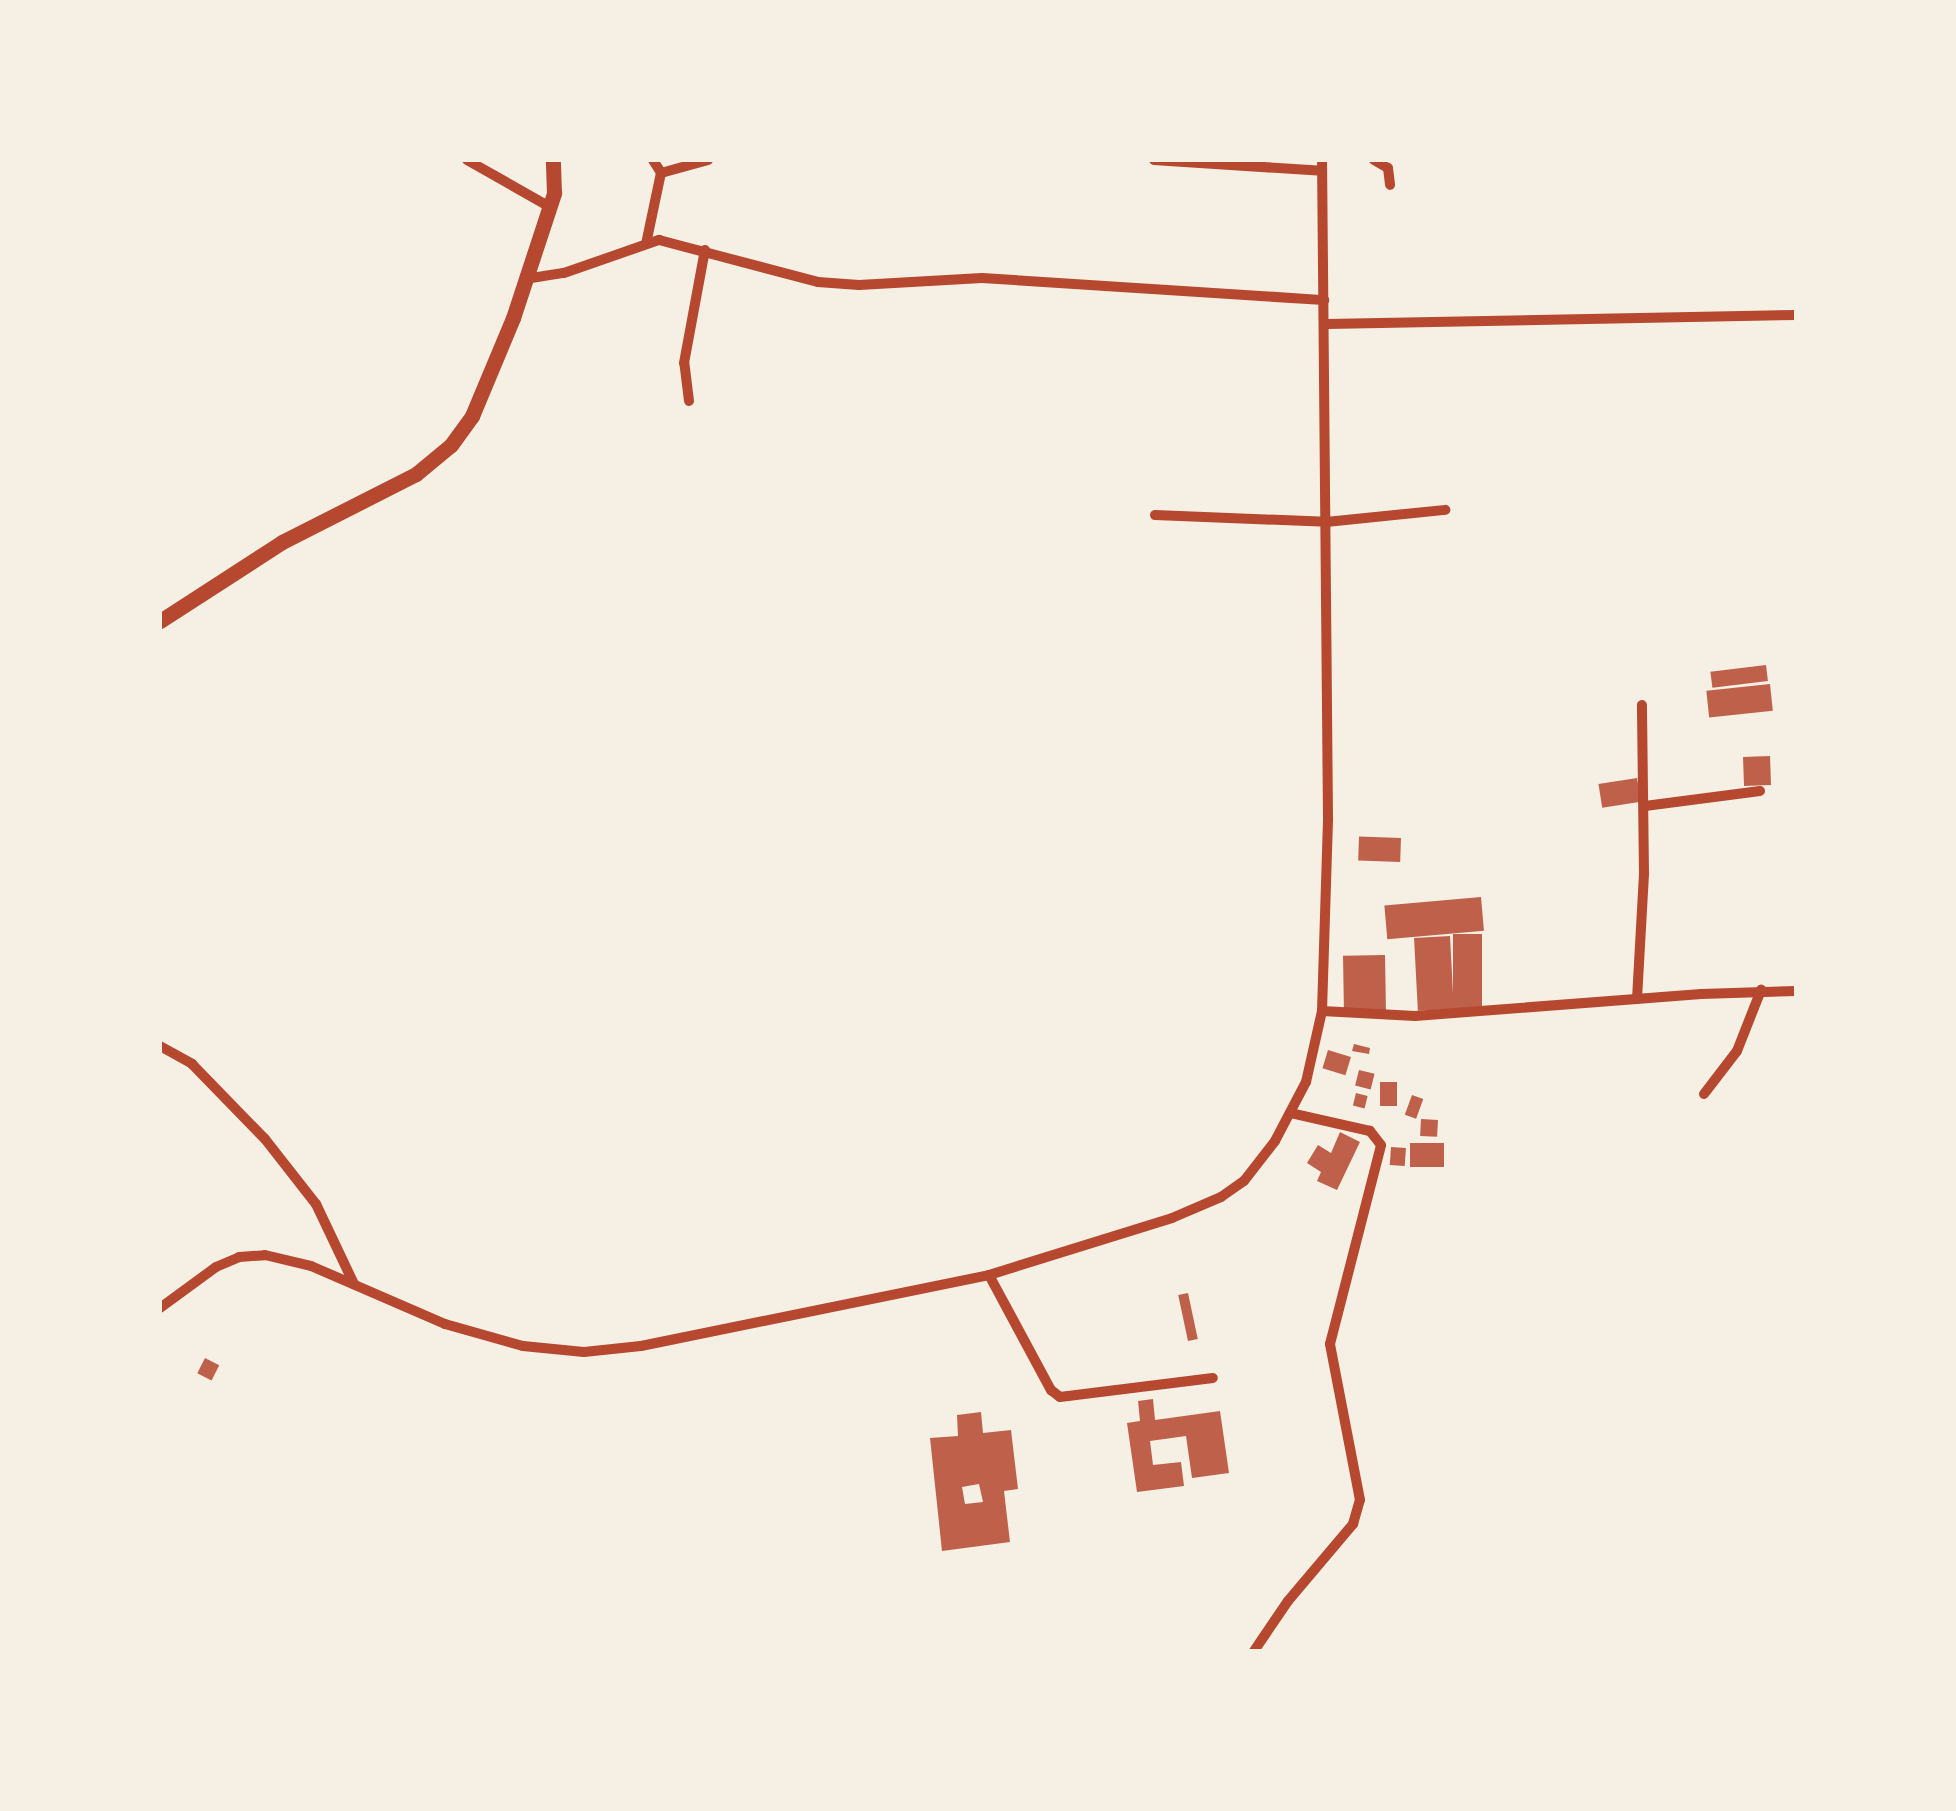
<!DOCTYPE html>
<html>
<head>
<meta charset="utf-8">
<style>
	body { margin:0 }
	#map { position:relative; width:1956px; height:1811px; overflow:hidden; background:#f6efe4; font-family:"PT Sans",sans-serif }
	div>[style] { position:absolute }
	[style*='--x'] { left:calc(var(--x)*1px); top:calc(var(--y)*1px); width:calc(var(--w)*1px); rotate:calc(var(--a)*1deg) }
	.building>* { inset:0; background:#bf614a; transform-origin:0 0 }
	.minor>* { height:10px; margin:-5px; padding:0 5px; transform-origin:5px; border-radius:5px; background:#b5482f }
	.primary>* { height:15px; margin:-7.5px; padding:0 7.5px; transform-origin:7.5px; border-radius:7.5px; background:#b5482f }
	span { translate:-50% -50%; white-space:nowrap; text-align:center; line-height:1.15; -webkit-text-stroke:10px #f6efe4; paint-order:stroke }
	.frame { position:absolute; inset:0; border:162px solid #f6efe4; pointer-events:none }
</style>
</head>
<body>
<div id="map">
	<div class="building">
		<div style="left:1766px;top:665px;width:16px;height:56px;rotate:83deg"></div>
		<div style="left:1770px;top:684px;width:27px;height:64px;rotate:84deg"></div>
		<div style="left:1770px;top:756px;width:29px;height:27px;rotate:88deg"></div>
		<div style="left:1637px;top:778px;width:24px;height:39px;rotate:81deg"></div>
		<div style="left:1401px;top:838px;width:24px;height:42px;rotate:92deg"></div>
		<div style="left:1481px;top:897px;width:34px;height:97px;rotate:85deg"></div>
		<div style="left:1453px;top:934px;width:29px;height:75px"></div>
		<div style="left:1450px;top:936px;width:73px;height:36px;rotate:87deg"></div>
		<div style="left:1385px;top:955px;width:55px;height:42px;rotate:89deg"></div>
		<div style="clip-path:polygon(1354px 1044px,1370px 1048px,1369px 1054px,1352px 1051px)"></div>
		<div style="left:1328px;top:1050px;width:24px;height:19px;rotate:17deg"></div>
		<div style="left:1359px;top:1070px;width:16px;height:16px;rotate:14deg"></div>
		<div style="left:1380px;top:1082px;width:17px;height:24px"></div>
		<div style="left:1356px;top:1093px;width:12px;height:13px;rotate:14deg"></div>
		<div style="left:1412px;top:1095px;width:12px;height:21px;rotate:20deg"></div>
		<div style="left:1421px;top:1119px;width:17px;height:17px;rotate:3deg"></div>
		<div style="clip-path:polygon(1340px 1132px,1360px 1142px,1337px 1190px,1317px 1181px,1321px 1172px,1307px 1163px,1318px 1145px,1331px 1153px)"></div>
		<div style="left:1444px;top:1143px;width:24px;height:34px;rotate:90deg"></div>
		<div style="left:1391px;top:1147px;width:15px;height:18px;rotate:4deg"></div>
		<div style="left:1188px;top:1293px;width:47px;height:10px;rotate:78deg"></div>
		<div style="left:205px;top:1358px;width:16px;height:17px;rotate:27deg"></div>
		<div style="clip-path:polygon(1153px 1399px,1155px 1420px,1220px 1411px,1229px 1473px,1192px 1478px,1186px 1436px,1150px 1441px,1153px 1465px,1181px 1462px,1184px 1486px,1137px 1492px,1127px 1423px,1140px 1421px,1138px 1401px)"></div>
		<div style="clip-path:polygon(evenodd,981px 1412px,983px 1433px,1011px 1430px,1018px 1489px,1004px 1491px,1010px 1542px,942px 1551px,930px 1438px,958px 1436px,957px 1415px,981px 1412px,979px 1484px,983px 1502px,965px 1504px,962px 1487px,979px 1484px)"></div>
	</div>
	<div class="minor">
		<div style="--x:467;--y:160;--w:95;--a:29.5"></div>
		<div style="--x:653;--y:160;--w:15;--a:58"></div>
		<div style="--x:1154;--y:160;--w:168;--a:3.7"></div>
		<div style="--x:1374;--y:160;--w:16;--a:30"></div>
		<div style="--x:1388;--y:168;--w:17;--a:83"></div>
		<div style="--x:646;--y:244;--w:73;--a:-78.1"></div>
		<div style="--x:661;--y:173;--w:49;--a:-15.5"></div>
		<div style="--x:525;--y:279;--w:39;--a:-9"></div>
		<div style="--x:564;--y:273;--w:101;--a:-19.2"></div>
		<div style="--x:659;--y:240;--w:164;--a:14.8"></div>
		<div style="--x:818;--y:282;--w:41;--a:4.2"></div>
		<div style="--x:859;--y:285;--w:123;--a:-3.3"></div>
		<div style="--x:982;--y:278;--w:343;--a:3.7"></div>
		<div style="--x:1327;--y:324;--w:469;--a:-1.1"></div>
		<div style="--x:689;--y:401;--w:38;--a:-97"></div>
		<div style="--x:684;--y:363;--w:115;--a:-79.5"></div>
		<div style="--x:1155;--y:515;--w:171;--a:2.3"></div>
		<div style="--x:1326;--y:522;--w:120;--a:-5.8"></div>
		<div style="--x:1645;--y:806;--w:116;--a:-7.4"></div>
		<div style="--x:1637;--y:999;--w:125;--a:-86.8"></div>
		<div style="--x:1644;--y:874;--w:169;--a:-90.7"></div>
		<div style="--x:1322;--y:1011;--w:193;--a:-88.2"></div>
		<div style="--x:1328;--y:818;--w:658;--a:-90.52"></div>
		<div style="--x:160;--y:1046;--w:37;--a:29"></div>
		<div style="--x:192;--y:1064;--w:105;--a:45.8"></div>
		<div style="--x:265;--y:1139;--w:83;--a:51.9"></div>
		<div style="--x:316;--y:1204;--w:89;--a:64.6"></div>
		<div style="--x:1704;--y:1094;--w:54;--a:-52.5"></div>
		<div style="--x:1737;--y:1051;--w:66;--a:-68.5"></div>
		<div style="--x:989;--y:1275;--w:131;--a:61.7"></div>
		<div style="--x:1051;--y:1390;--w:11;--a:38"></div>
		<div style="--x:1060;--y:1397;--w:154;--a:-7.1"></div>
		<div style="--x:160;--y:1308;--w:69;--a:-36.2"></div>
		<div style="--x:216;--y:1267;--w:25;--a:-23"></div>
		<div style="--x:239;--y:1257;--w:26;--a:-4"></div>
		<div style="--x:265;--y:1255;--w:47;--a:13.4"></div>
		<div style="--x:311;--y:1266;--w:146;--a:23.4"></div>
		<div style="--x:445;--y:1324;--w:81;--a:15.8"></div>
		<div style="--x:523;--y:1346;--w:61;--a:5.6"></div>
		<div style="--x:584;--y:1352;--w:57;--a:-6"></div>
		<div style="--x:641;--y:1346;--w:355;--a:-11.5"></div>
		<div style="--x:989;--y:1275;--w:192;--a:-17.3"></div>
		<div style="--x:1172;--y:1218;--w:53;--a:-23.2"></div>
		<div style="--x:1221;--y:1197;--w:28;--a:-35"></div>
		<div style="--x:1244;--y:1181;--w:51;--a:-52.2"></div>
		<div style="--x:1275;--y:1141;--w:67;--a:-62.3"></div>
		<div style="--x:1306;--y:1082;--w:73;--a:-77.3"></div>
		<div style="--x:1322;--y:1011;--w:93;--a:3.1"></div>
		<div style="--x:1415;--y:1016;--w:287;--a:-4.4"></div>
		<div style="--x:1701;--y:994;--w:95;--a:-1.8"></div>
		<div style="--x:1254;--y:1651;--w:60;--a:-55.8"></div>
		<div style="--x:1288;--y:1601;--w:101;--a:-49.8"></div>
		<div style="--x:1353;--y:1524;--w:25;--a:-74"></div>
		<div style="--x:1360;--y:1500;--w:159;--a:-100.9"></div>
		<div style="--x:1330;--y:1344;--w:205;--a:-75.6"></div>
		<div style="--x:1381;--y:1145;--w:18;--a:-128"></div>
		<div style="--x:1370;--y:1131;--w:82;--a:-167.3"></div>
	</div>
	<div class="primary">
		<div style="--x:160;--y:621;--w:145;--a:-32.9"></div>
		<div style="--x:282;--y:542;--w:150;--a:-26.9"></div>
		<div style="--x:416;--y:474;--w:45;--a:-39.6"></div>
		<div style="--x:451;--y:445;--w:36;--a:-54"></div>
		<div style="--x:472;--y:416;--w:106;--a:-67.3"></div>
		<div style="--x:513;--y:318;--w:132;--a:-71.8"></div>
		<div style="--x:554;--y:193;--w:33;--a:-92"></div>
	</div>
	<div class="frame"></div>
</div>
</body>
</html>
